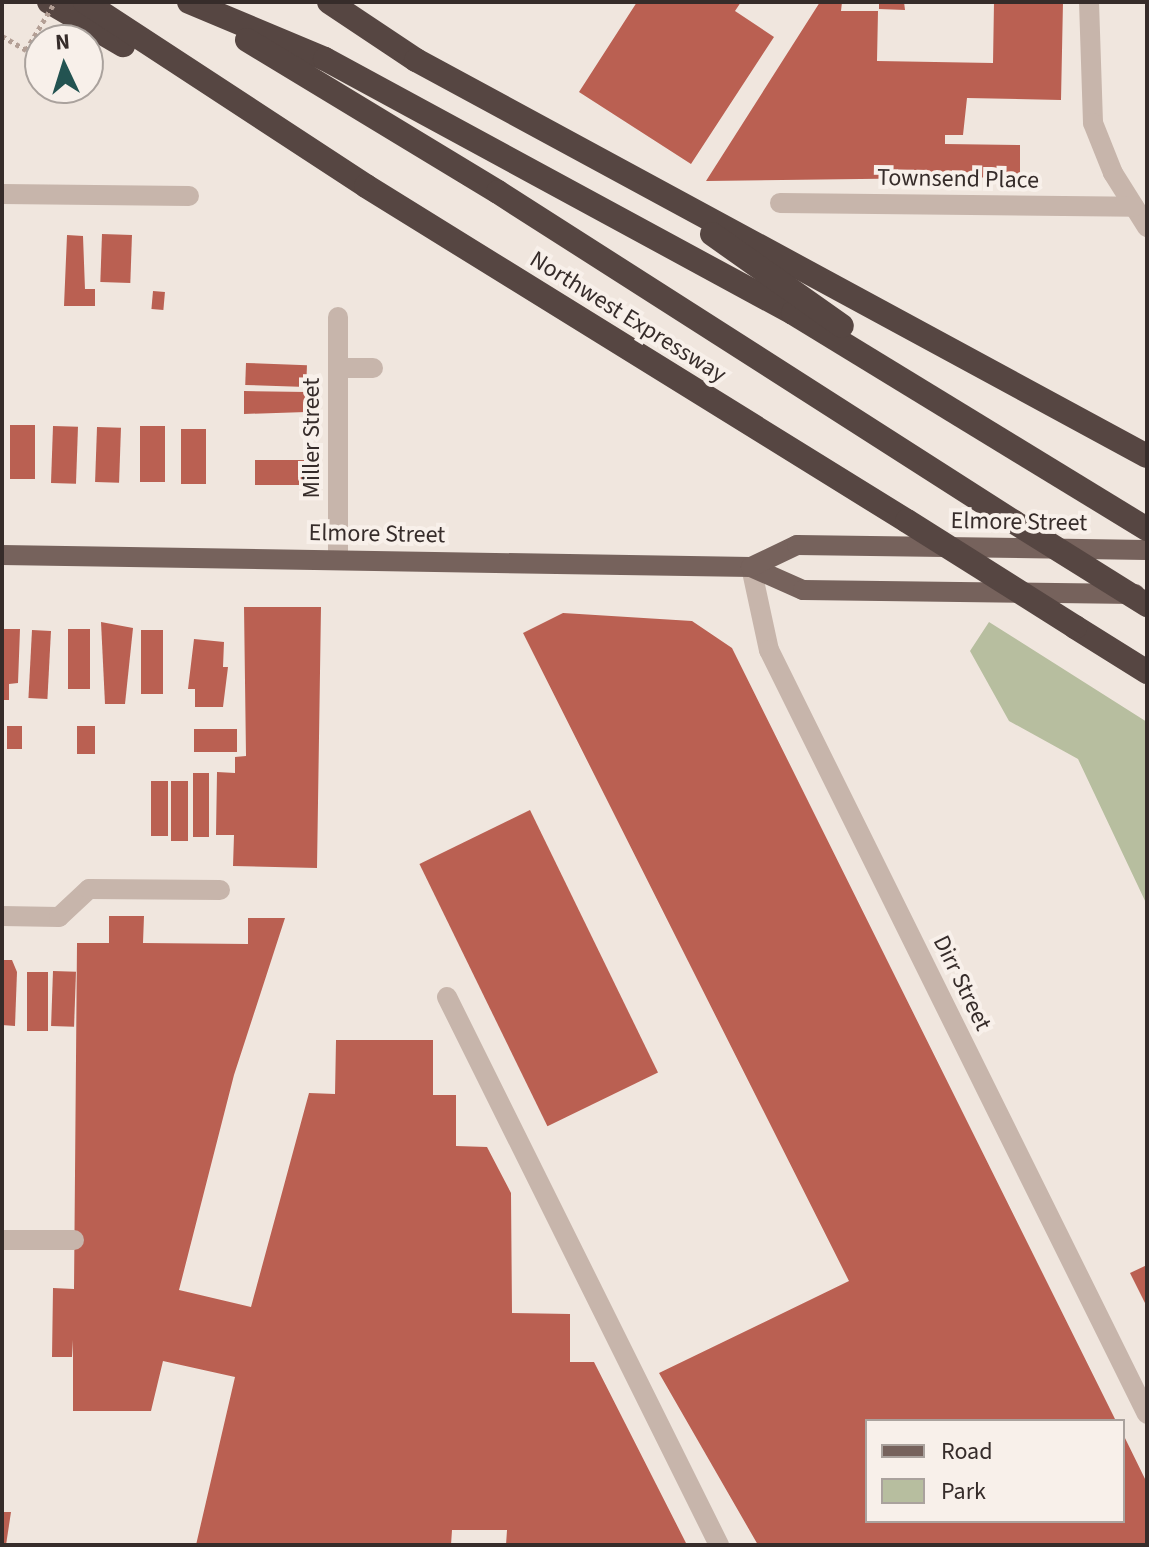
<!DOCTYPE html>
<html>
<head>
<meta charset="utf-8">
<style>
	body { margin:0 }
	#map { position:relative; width:1149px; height:1547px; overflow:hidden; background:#f0e6de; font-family:"Source Sans 3",sans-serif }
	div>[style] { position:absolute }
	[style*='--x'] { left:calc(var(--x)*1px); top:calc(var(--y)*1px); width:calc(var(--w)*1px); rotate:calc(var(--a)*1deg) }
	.green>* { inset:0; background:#b7be9f }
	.building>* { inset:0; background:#ba6052; transform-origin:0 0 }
	.minor>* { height:20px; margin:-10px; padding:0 10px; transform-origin:10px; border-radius:10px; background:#c7b5ab }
	.major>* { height:20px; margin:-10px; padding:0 10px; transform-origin:10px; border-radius:10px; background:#76625c }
	.highway>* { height:24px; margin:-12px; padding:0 12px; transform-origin:12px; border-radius:12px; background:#564642 }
	.path-bridge>* { height:5px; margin-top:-2.5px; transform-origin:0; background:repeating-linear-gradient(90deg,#b39f95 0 4px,transparent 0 8px) }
	.highway-bridge>* { height:24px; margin:-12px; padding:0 12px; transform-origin:12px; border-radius:12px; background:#564642 }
	span { translate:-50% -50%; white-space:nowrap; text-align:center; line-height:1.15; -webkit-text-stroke:8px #f8f0ea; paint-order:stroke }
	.street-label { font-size:24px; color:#362c2a }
	.frame { position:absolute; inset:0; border:4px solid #362c2a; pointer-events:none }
	.legend { position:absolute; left:865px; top:1419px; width:260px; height:104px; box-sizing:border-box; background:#f8f0ea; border:2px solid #aaa29d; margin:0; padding:10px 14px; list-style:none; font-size:24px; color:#362c2a }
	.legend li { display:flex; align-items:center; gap:16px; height:40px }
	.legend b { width:40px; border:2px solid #aaa29d }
	.north { position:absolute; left:24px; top:24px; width:80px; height:80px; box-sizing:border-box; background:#f8f0ea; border:2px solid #aaa29d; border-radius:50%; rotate:356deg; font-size:22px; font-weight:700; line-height:32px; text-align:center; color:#362c2a }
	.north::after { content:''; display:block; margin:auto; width:28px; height:36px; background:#235351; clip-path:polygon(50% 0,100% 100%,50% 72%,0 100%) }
</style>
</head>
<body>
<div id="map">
	<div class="green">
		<div style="clip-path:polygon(989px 622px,1147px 722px,1147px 905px,1078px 759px,1009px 721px,970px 651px)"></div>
	</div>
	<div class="building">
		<div style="clip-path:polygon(637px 2px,741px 2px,735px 11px,774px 37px,691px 164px,579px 92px)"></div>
		<div style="clip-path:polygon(820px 2px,842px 2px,841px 11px,878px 11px,877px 61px,993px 63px,994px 2px,1063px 2px,1061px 100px,967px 98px,963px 135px,945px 135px,945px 144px,1020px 145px,1020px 177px,706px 181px)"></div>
		<div style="clip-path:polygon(879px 2px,904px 2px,905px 10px,879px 9px)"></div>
		<div style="left:102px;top:234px;width:30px;height:48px;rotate:2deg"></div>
		<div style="clip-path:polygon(67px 235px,83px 236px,85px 289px,95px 289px,95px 306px,64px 306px)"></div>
		<div style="left:153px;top:291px;width:12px;height:18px;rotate:5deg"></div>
		<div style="left:246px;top:363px;width:61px;height:22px;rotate:2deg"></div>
		<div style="clip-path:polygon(244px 391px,307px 392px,306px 412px,244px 414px)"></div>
		<div style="left:10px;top:425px;width:25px;height:54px"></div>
		<div style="left:53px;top:426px;width:25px;height:57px;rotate:2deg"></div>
		<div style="left:140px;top:426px;width:25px;height:56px"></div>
		<div style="left:97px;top:427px;width:24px;height:55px;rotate:2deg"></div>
		<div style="left:181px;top:429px;width:25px;height:55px"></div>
		<div style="left:255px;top:460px;width:49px;height:25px"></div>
		<div style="clip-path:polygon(244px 607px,321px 607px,317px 868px,233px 866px,234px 835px,216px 835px,217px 772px,235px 773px,235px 757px,246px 756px)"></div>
		<div style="clip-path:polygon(563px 613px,692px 621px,732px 648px,1116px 1421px,867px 1421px,867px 1521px,1123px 1521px,1123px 1434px,1147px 1483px,1147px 1545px,758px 1545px,659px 1373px,849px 1281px,523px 633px)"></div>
		<div style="clip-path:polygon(101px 622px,133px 628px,125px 704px,105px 704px)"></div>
		<div style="clip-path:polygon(2px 629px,20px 629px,18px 683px,9px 684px,9px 700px,2px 700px)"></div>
		<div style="left:68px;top:629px;width:22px;height:60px"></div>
		<div style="left:32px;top:630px;width:19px;height:68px;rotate:3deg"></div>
		<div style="left:141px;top:630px;width:22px;height:64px"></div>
		<div style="clip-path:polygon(194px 639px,224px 642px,223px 667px,228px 667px,223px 707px,195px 707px,195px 689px,188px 689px)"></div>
		<div style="left:7px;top:726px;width:15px;height:23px"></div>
		<div style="left:77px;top:726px;width:18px;height:28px"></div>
		<div style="left:194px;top:729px;width:43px;height:23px"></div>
		<div style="left:193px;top:773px;width:16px;height:64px"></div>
		<div style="left:151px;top:781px;width:17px;height:55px"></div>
		<div style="left:171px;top:781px;width:17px;height:60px"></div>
		<div style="left:530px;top:810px;width:292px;height:123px;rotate:64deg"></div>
		<div style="clip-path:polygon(109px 916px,144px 916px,143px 943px,248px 944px,248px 918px,285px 918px,234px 1075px,179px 1290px,251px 1307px,309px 1093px,335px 1094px,336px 1040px,433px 1040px,433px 1095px,456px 1095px,456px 1146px,487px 1147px,511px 1193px,512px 1313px,570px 1314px,570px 1362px,594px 1362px,687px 1545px,506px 1545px,507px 1530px,452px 1530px,451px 1545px,196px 1545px,235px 1377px,163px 1361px,151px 1411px,73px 1411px,73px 1340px,72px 1357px,52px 1357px,53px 1288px,74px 1289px,77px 943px,109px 943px)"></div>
		<div style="clip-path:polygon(2px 960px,12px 960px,17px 972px,15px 1026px,2px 1025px)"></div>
		<div style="left:53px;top:971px;width:23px;height:55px;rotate:2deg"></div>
		<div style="left:27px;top:972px;width:21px;height:59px"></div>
		<div style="clip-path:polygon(1147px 1265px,1147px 1307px,1130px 1273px)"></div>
		<div style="clip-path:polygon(2px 1512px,11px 1512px,6px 1545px,2px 1545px)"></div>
	</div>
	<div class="minor">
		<div style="--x:1089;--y:2;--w:121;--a:88.1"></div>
		<div style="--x:1093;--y:123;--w:54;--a:68.2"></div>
		<div style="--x:1113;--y:173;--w:64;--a:57.8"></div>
		<div style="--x:2;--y:194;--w:187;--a:0.6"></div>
		<div style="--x:780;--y:203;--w:354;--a:0.6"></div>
		<div style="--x:338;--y:368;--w:35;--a:0"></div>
		<div style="--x:338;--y:559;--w:242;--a:-90"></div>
		<div style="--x:751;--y:567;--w:85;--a:77.8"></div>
		<div style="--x:769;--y:650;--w:852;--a:63.68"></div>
		<div style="--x:2;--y:916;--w:57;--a:1"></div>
		<div style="--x:59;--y:917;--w:41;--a:-43"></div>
		<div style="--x:89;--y:889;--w:131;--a:0.4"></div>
		<div style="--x:447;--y:997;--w:612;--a:63.6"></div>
		<div style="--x:2;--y:1240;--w:72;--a:0"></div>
	</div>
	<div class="major">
		<div style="--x:2;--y:555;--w:749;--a:0.92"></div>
		<div style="--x:751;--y:567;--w:57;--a:23.9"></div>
		<div style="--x:803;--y:590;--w:332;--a:0.7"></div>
		<div style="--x:751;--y:567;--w:51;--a:-25.6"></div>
		<div style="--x:797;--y:545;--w:350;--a:0.8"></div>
	</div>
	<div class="highway">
		<div style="--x:49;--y:2;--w:86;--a:30.2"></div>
		<div style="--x:85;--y:2;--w:336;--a:33.2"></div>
		<div style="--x:366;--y:186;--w:636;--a:31.77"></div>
		<div style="--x:189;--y:2;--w:147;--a:22.7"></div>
		<div style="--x:325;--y:59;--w:532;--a:28.49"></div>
		<div style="--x:793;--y:313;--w:415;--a:31.4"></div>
		<div style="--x:329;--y:2;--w:105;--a:33.7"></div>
		<div style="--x:416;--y:60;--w:831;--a:28.45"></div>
		<div style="--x:247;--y:40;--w:293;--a:31.2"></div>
		<div style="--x:498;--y:192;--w:612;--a:32.6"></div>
		<div style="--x:712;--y:234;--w:159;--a:35.3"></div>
		<div style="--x:1075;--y:627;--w:85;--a:32"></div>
	</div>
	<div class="path-bridge">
		<div style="--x:2;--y:36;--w:28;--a:30"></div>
		<div style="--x:26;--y:50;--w:56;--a:-58.9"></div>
	</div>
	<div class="highway-bridge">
		<div style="--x:907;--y:521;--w:199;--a:32.2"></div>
		<div style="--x:1014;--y:522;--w:157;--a:32"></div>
	</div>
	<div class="street-label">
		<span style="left:958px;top:179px;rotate:1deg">Townsend Place</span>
		<span style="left:628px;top:317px;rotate:32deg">Northwest Expressway</span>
		<span style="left:312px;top:438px;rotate:-90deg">Miller Street</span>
		<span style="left:1019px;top:522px;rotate:1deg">Elmore Street</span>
		<span style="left:377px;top:534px;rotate:1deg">Elmore Street</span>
		<span style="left:962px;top:983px;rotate:64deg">Dirr Street</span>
	</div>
	<div class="frame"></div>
	<ul class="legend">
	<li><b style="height:10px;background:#76625c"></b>Road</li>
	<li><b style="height:22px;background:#b7be9f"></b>Park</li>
	</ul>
	<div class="north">N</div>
</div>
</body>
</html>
